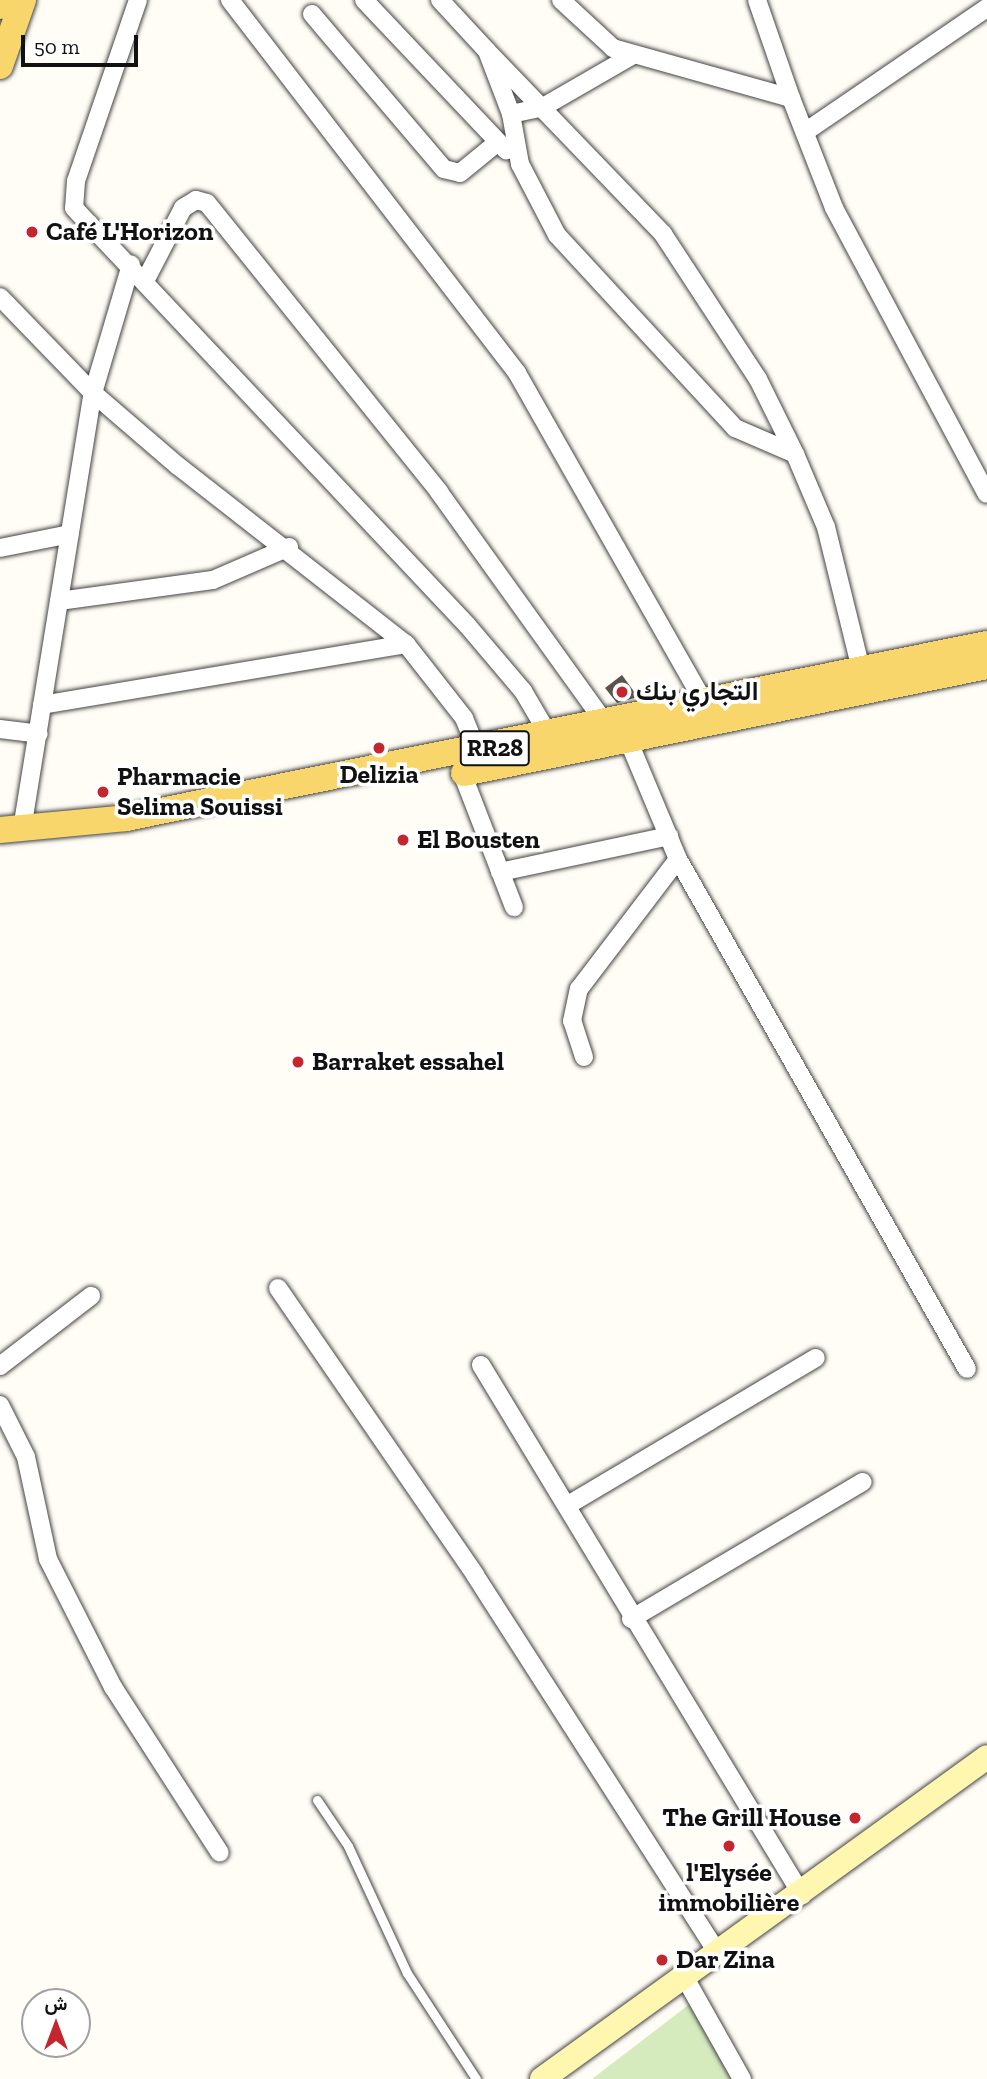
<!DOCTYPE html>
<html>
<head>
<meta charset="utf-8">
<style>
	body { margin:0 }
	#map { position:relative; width:987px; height:2079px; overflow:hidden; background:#fffdf5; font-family:"Zilla Slab",Vazirmatn,serif }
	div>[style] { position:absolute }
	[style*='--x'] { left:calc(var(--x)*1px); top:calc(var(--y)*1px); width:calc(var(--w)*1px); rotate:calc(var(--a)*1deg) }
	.green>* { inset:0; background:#d5ebbd }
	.building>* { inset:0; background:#5a524d }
	.roads { filter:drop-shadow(0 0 2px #444) drop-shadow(0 0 2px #444) }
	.service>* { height:9px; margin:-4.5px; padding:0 4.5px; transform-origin:4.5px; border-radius:4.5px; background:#fff }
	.minor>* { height:18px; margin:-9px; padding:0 9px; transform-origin:9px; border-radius:9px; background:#fff }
	.secondary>* { height:24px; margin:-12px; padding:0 12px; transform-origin:12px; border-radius:12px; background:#fff6b0 }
	.primary>* { height:26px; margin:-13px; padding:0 13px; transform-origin:13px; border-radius:13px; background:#f9d66b }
	.dots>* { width:19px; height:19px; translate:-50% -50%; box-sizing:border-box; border:4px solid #fff; border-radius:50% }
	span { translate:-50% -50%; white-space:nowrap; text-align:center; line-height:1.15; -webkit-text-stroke:7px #fff; paint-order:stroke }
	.shield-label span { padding:2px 5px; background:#fff; border:2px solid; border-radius:5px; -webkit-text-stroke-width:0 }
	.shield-label { font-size:24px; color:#111; font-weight:700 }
	.poi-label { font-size:26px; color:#111; font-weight:700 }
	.left { translate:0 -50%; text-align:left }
	.right { translate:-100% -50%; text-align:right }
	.north { position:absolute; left:21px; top:1988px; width:70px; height:70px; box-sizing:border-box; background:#fff; border:2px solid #a0a0a0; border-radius:50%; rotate:0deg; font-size:19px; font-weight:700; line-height:28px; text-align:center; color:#111 }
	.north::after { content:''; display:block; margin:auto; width:24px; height:32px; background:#c4262e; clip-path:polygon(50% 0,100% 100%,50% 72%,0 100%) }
	.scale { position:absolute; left:21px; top:35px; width:117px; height:32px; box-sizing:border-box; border:4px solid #111; border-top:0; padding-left:9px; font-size:21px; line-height:24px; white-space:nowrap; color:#111; -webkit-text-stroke:5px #fff; paint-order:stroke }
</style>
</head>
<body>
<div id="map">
	<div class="green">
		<div style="clip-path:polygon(691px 2003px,733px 2079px,592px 2079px)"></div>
	</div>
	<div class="building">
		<div style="clip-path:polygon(622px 675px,638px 697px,617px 703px,605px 688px)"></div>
	</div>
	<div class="roads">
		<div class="service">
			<div style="--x:317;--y:1800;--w:55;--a:56"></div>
			<div style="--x:348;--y:1846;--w:140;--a:65.1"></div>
			<div style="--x:407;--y:1973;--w:126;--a:56.9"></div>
		</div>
		<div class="minor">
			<div style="--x:138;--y:0;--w:191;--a:108.9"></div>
			<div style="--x:76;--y:181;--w:27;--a:94"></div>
			<div style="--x:74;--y:208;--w:573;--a:46.7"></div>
			<div style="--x:467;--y:625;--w:87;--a:49.7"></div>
			<div style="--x:523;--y:691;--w:53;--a:59.6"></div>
			<div style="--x:230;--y:0;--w:471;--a:52.4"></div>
			<div style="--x:517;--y:373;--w:386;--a:60.4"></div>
			<div style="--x:364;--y:0;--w:207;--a:46.6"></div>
			<div style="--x:440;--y:0;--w:69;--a:47.3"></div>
			<div style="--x:487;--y:51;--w:67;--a:69.1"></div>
			<div style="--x:511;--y:114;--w:51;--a:79.8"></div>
			<div style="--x:520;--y:164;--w:80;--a:62.5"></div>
			<div style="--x:557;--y:235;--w:263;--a:47.3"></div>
			<div style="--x:735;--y:428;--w:65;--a:23.4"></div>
			<div style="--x:795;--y:454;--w:79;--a:67"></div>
			<div style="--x:826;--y:527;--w:155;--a:76.2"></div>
			<div style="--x:561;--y:0;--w:71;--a:42.7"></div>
			<div style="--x:613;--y:48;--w:185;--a:15.7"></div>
			<div style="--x:791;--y:98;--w:118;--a:68.6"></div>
			<div style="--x:834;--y:208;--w:324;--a:61.9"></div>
			<div style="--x:757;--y:0;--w:104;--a:70.9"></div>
			<div style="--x:312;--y:14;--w:204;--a:49.6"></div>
			<div style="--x:444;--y:169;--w:16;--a:14"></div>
			<div style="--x:460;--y:173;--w:49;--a:-39.2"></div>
			<div style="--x:487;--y:51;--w:254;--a:46.1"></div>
			<div style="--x:663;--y:234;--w:173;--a:56.8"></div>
			<div style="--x:758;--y:379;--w:84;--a:63.7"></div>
			<div style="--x:511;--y:114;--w:33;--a:-12"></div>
			<div style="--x:543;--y:107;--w:104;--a:-30"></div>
			<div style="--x:805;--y:132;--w:220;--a:-34.3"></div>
			<div style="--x:146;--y:279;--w:80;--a:-62.5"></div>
			<div style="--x:183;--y:208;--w:15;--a:-32"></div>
			<div style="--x:196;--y:200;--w:11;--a:15"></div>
			<div style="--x:207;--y:203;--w:371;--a:51.2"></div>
			<div style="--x:439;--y:492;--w:286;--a:54.3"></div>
			<div style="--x:0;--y:297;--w:134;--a:45.9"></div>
			<div style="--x:93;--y:393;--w:112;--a:40.7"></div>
			<div style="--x:178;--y:466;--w:289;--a:38"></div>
			<div style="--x:406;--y:644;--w:94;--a:51.9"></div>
			<div style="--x:464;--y:718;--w:37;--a:68"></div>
			<div style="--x:0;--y:548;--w:71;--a:-11.3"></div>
			<div style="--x:59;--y:601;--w:155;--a:-7.8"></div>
			<div style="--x:213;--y:580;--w:83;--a:-23.5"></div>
			<div style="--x:42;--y:705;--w:369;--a:-9.5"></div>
			<div style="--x:0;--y:729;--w:39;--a:7"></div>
			<div style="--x:629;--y:742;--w:127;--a:67.3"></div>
			<div style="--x:678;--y:859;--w:586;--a:60.46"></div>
			<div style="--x:462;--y:773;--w:144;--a:68.8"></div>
			<div style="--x:22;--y:829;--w:442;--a:-80.8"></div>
			<div style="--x:93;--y:393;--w:134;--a:-73.5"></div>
			<div style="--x:500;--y:872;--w:173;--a:-12"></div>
			<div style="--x:584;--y:1057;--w:38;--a:-108"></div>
			<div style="--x:572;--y:1021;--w:33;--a:-78"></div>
			<div style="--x:579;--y:989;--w:163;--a:-52.7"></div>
			<div style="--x:278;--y:1288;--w:348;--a:55.5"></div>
			<div style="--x:475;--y:1575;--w:449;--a:57.3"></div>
			<div style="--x:481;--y:1365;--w:620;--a:58.8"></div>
			<div style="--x:0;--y:1366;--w:115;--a:-37.6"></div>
			<div style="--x:0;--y:1405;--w:58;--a:63.4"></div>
			<div style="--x:26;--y:1457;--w:104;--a:77.8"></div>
			<div style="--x:48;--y:1559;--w:144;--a:63.1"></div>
			<div style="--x:113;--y:1687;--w:197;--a:57.2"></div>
			<div style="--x:568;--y:1505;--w:288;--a:-30.7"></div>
			<div style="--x:631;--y:1619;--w:269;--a:-30.6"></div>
			<div style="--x:684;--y:1976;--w:118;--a:60.6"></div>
		</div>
		<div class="secondary">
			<div style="--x:542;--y:2079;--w:549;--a:-35.89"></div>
		</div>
		<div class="primary">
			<div style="--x:0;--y:6;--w:6;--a:-72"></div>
			<div style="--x:0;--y:66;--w:70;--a:-70.8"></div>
			<div style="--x:464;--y:773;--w:534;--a:-11.56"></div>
			<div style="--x:0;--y:830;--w:127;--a:-5.4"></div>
			<div style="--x:126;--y:818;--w:878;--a:-11.43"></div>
		</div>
	</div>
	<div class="dots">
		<div style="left:32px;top:232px;background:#c4262e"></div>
		<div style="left:622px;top:692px;background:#c4262e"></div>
		<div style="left:379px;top:748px;background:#c4262e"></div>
		<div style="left:103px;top:792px;background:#c4262e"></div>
		<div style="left:403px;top:840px;background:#c4262e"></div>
		<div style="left:298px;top:1062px;background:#c4262e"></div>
		<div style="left:855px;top:1818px;background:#c4262e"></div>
		<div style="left:729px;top:1846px;background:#c4262e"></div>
		<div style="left:662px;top:1960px;background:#c4262e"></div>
	</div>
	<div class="shield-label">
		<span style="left:495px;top:748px">RR28</span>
	</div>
	<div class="poi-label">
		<span class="left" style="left:46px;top:232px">Café L'Horizon</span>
		<span class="left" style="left:636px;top:692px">التجاري بنك</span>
		<span style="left:379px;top:775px">Delizia</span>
		<span class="left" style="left:117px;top:792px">Pharmacie<br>Selima Souissi</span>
		<span class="left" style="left:417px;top:840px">El Bousten</span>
		<span class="left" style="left:312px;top:1062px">Barraket essahel</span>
		<span class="right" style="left:841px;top:1818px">The Grill House</span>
		<span style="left:729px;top:1888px">l'Elysée<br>immobilière</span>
		<span class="left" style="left:676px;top:1960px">Dar Zina</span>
	</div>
	<div class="north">ش</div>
	<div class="scale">50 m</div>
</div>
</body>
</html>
